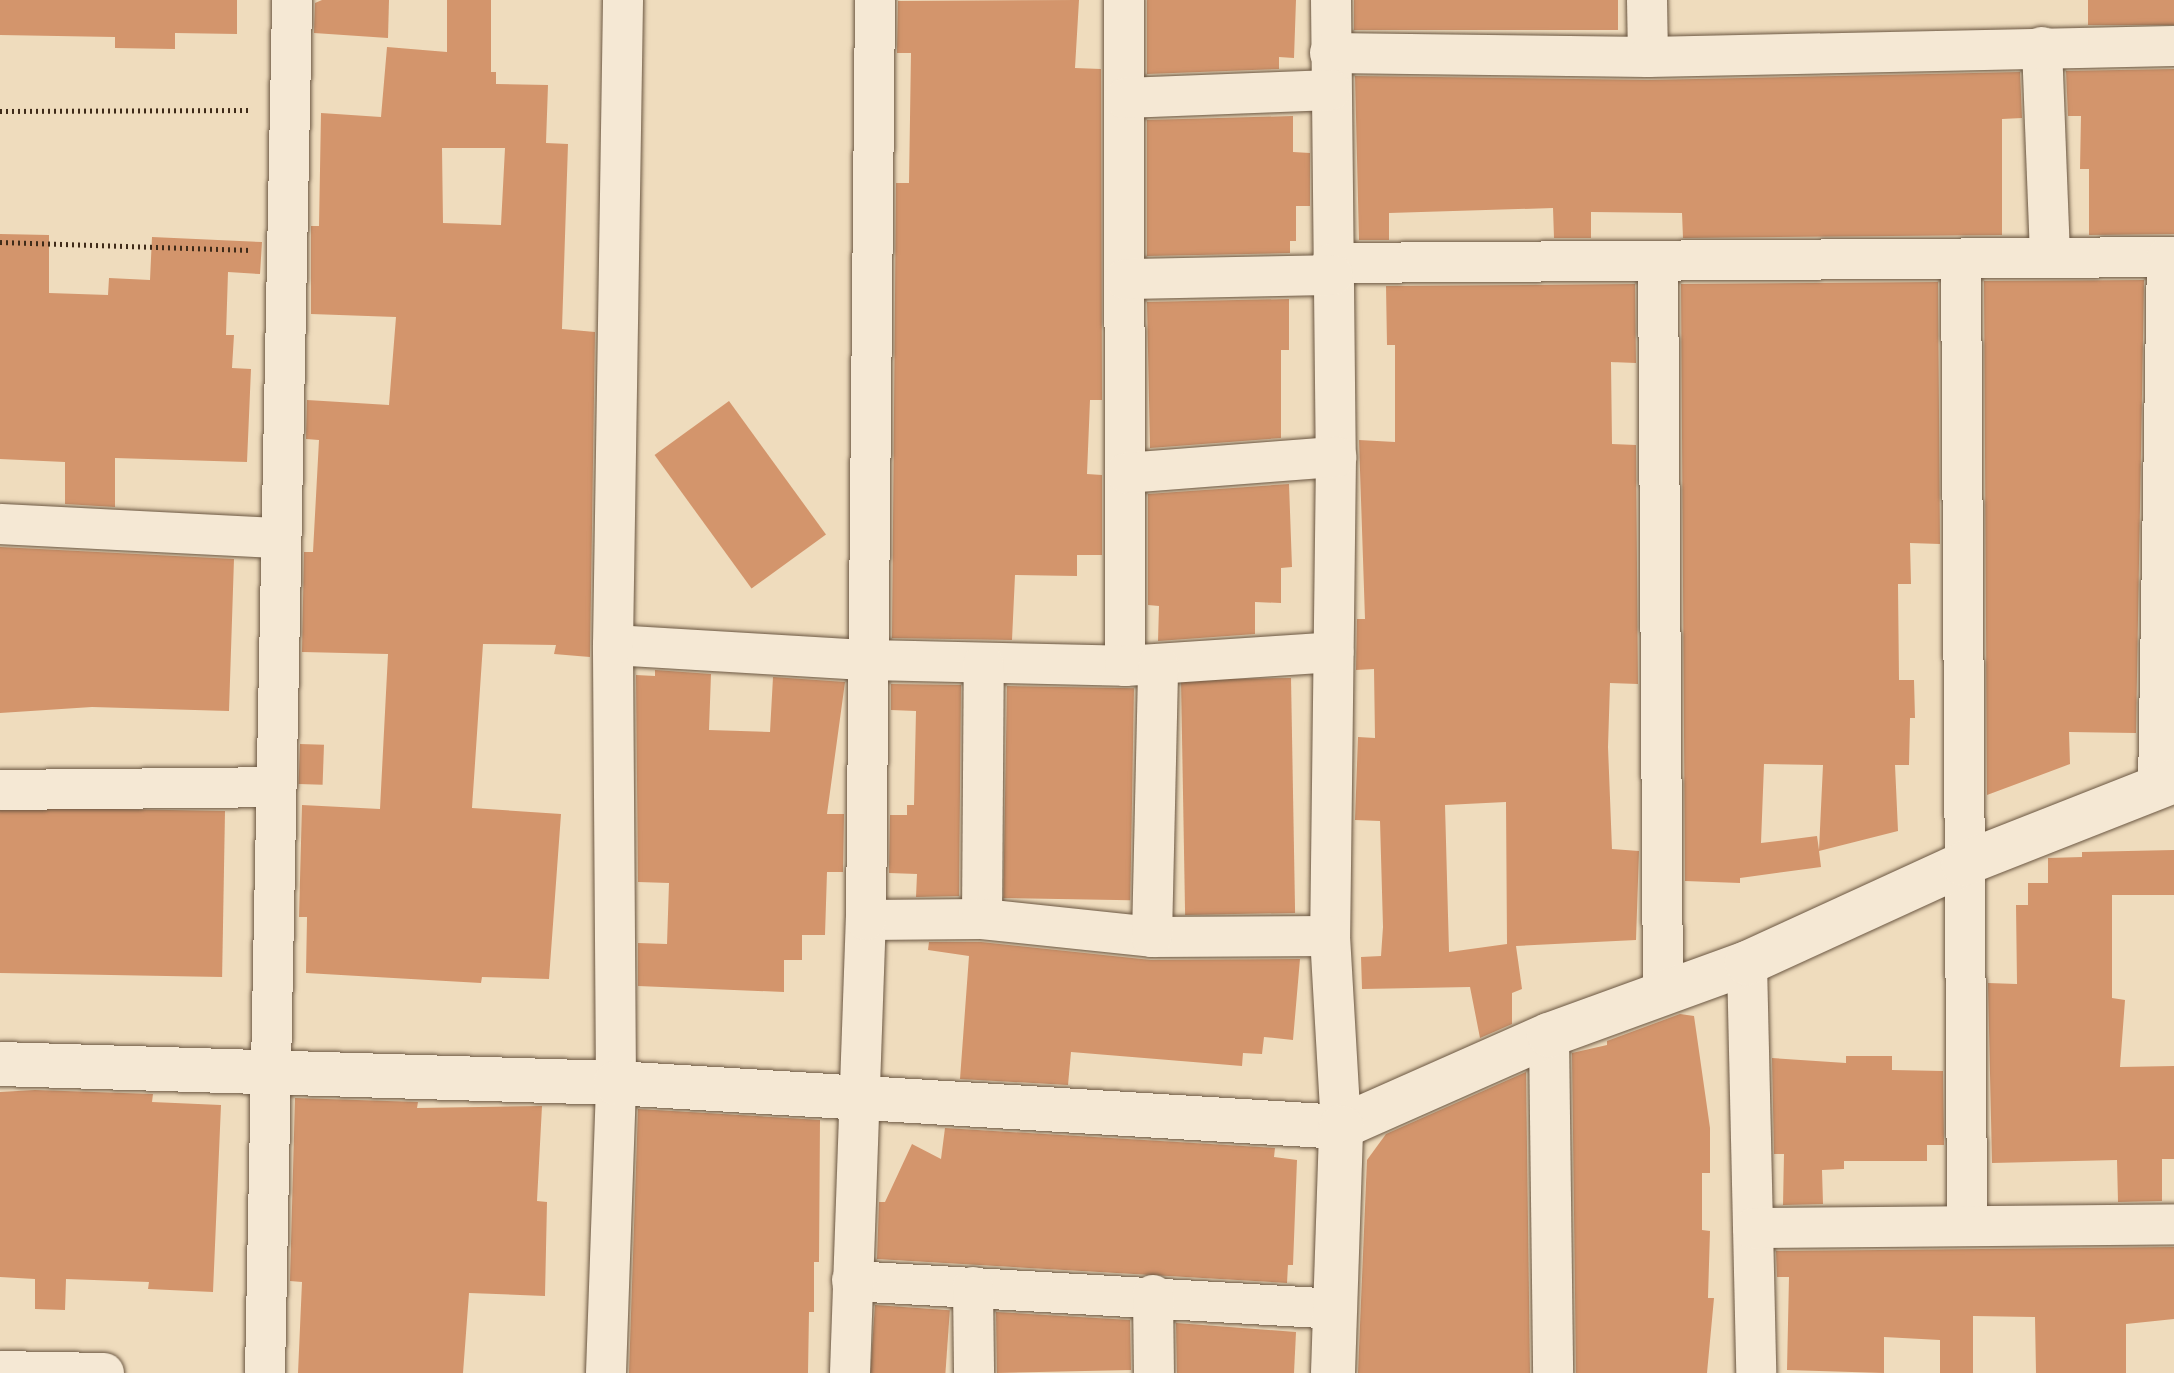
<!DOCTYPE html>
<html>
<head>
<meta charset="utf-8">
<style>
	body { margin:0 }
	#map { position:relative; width:2174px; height:1373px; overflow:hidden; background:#efdcbd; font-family:"IM FELL English",serif }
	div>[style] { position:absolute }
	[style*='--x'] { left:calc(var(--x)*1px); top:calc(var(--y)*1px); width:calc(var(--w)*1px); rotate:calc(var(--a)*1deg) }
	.building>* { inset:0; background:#d3956c; transform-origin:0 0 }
	.path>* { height:5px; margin-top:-2.5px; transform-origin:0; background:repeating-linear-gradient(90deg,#3f2b19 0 2px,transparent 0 6px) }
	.roads { filter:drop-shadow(0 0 2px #6b5742) drop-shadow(0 0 2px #6b5742) }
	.minor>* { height:40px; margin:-20px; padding:0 20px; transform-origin:20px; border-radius:20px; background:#f5e8d4 }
	.tertiary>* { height:44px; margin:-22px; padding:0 22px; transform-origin:22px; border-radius:22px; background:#f5e8d4 }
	span { translate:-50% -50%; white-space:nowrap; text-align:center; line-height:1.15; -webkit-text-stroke:8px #f5e8d4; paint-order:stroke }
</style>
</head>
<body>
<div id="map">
	<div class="building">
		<div style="clip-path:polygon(0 0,237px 0,237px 34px,175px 33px,175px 49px,115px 48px,115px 37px,0 35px)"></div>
		<div style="clip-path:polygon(322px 0,389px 0,388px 38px,314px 33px,315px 3px)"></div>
		<div style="clip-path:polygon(evenodd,447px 0,491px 0,491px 72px,496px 72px,496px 84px,548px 85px,546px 143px,568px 144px,562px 329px,595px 332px,590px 657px,554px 654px,556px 645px,483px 644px,472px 808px,561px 814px,549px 979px,482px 977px,481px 983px,306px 973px,307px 917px,299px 917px,302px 805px,380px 809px,388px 654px,302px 652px,304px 552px,313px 552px,319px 440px,306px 439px,307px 400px,389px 405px,396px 317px,311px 314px,311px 226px,319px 226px,321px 113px,381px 117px,387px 47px,447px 52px,447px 0,442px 148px,505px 148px,501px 225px,443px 223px,442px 148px)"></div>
		<div style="clip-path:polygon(1079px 0,1075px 68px,1101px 69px,1102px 400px,1090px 400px,1087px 474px,1102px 475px,1102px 555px,1077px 555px,1077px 576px,1015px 575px,1012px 640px,892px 638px,896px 183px,909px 183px,911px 53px,897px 53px,898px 1px)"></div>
		<div style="clip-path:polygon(1147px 0,1296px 0,1294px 58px,1279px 57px,1279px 69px,1147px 74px)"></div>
		<div style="left:1354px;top:0;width:264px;height:30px"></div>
		<div style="left:2088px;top:0;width:86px;height:25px"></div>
		<div style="clip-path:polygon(2174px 69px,2174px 234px,2089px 235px,2089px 169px,2080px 169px,2081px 116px,2068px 116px,2066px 71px)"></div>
		<div style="clip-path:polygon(2020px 72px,2022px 118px,2002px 119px,2002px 235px,1683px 238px,1682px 213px,1591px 212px,1591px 238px,1554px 238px,1553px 208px,1389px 213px,1389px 240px,1359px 240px,1355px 76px,1648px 80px)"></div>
		<div style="clip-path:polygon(1293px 116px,1293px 152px,1310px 153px,1310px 206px,1296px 206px,1296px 241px,1290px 241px,1290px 253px,1147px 256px,1147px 120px)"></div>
		<div style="clip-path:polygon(0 234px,49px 235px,49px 293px,108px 295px,109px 278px,150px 280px,152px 237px,262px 242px,260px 274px,228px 272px,226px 335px,234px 335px,232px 368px,251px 369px,247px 462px,115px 458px,115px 507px,65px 504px,65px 462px,0 459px)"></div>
		<div style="clip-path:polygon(2144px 280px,2136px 733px,2069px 732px,2070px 764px,1987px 795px,1984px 281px)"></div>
		<div style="clip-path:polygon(evenodd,1938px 282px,1940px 544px,1910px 543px,1911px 584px,1898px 584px,1899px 680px,1914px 680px,1915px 718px,1910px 718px,1909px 765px,1895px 765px,1898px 831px,1819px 851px,1821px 867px,1740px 878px,1740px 883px,1685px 881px,1681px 284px,1938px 282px,1764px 764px,1823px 765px,1819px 850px,1817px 836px,1761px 843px,1764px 764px)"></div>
		<div style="clip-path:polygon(evenodd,1635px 284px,1636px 363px,1611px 362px,1612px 444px,1636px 445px,1638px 684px,1610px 683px,1608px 747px,1612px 849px,1639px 851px,1636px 940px,1516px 946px,1522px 989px,1512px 993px,1512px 1024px,1480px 1038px,1470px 987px,1362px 989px,1361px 957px,1381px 956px,1383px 927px,1380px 821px,1355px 820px,1358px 737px,1375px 738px,1374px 669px,1356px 670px,1357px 619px,1365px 619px,1359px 440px,1395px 442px,1395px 345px,1387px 345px,1386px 286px,1635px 284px,1506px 802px,1507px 944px,1449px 952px,1445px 805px,1506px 802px)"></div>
		<div style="clip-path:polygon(1289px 299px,1289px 350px,1281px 350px,1281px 438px,1150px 448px,1147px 302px)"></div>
		<div style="left:729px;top:401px;width:165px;height:92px;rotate:54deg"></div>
		<div style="clip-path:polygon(1289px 484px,1292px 567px,1281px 568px,1281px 603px,1255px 602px,1255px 634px,1158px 641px,1159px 606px,1148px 605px,1148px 494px)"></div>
		<div style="clip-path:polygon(0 547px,234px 559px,229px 711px,92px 707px,0 713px)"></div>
		<div style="clip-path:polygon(655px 670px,711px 674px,709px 730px,770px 732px,773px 677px,845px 682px,827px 814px,844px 814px,843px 872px,827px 872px,825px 935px,802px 935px,802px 960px,784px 960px,784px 992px,638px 986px,638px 943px,667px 944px,669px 883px,638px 882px,636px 675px,655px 676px)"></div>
		<div style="left:1291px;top:678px;width:235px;height:110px;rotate:89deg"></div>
		<div style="clip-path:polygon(891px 684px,961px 685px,959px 896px,916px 897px,917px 874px,889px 873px,890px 815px,907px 815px,907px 805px,914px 805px,916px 711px,891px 710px)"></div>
		<div style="left:1007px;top:686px;width:127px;height:212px;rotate:1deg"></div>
		<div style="left:300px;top:744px;width:24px;height:40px;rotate:2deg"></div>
		<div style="left:225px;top:811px;width:166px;height:225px;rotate:91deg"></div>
		<div style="clip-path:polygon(2174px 850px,2174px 895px,2112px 895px,2112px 998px,2125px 1000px,2120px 1067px,2174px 1066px,2174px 1159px,2162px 1159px,2162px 1201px,2118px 1202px,2117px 1160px,1992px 1163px,1988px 983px,2017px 984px,2016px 905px,2028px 905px,2028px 883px,2048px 883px,2048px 858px,2082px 857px,2082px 852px)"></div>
		<div style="clip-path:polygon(929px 942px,981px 942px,1151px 960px,1300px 959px,1293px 1040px,1264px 1037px,1262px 1054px,1243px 1053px,1242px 1066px,1071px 1052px,1068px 1085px,960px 1079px,969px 956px,928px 950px)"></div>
		<div style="clip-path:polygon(1680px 1014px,1694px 1016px,1710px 1128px,1710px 1173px,1702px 1173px,1702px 1230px,1710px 1231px,1708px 1298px,1714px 1298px,1707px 1373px,1576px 1373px,1572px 1053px,1607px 1045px,1607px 1041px)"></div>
		<div style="clip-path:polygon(1846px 1056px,1892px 1056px,1892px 1070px,1943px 1071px,1944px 1145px,1927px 1145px,1927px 1161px,1844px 1161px,1844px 1169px,1822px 1170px,1823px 1204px,1783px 1205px,1784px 1154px,1774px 1154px,1772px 1058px,1846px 1063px)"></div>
		<div style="clip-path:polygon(1526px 1072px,1530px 1373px,1358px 1373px,1367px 1160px,1386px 1134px)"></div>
		<div style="clip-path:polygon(35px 1090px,153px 1094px,152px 1102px,221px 1105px,213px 1292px,148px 1289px,149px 1282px,66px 1279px,65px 1310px,35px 1309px,35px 1279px,0 1277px,0 1092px)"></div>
		<div style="clip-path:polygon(295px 1098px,418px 1102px,417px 1108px,542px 1106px,537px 1201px,547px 1202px,545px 1296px,469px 1293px,463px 1373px,298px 1373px,302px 1282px,290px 1281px)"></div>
		<div style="clip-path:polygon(638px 1109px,820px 1120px,819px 1262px,814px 1262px,814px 1312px,809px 1312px,808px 1373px,629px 1373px)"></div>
		<div style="clip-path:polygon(945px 1128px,1275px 1148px,1274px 1157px,1297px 1160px,1293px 1265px,1288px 1265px,1287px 1283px,877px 1259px,879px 1202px,885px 1202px,912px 1144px,941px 1159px)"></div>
		<div style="clip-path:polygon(2174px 1247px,2174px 1319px,2126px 1324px,2126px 1373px,2036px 1373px,2035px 1317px,1973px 1316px,1973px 1373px,1940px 1373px,1940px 1340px,1884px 1337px,1884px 1373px,1787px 1370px,1789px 1277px,1777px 1277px,1776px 1251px)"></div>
		<div style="left:875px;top:1305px;width:75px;height:68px;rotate:4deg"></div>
		<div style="clip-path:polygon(996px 1312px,1130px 1320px,1131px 1370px,997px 1373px)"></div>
		<div style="clip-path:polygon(1176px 1323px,1296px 1332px,1294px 1373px,1177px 1373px)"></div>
	</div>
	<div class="path">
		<div style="--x:0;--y:111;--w:251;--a:-0.2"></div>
		<div style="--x:0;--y:242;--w:251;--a:1.8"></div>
	</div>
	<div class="roads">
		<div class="minor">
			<div style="--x:1124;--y:0;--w:666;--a:89.91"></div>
			<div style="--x:1331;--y:0;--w:457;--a:89.4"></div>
			<div style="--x:1336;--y:457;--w:479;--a:90.7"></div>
			<div style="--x:1330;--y:936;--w:191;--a:86.7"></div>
			<div style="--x:1647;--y:0;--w:57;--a:89"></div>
			<div style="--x:2042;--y:47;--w:211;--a:87.8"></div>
			<div style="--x:1330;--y:53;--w:318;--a:0.7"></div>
			<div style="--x:1648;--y:57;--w:526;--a:-1.2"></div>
			<div style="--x:1125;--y:98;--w:206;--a:-2.2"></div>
			<div style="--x:1961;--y:259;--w:967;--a:89.64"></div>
			<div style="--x:1658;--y:262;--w:729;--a:89.61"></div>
			<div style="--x:1332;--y:263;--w:842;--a:-0.41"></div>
			<div style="--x:1125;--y:279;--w:208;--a:-1.1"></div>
			<div style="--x:1126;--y:473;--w:211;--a:-4.4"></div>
			<div style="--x:0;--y:524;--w:281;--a:2.9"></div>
			<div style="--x:613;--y:645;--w:256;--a:3.4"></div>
			<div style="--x:869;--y:660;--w:256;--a:1.3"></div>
			<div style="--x:1125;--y:666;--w:209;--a:-3.8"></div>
			<div style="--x:2158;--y:787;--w:530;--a:-89.03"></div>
			<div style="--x:0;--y:790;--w:274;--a:-0.6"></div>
			<div style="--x:982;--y:919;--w:255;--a:-89.6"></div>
			<div style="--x:866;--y:920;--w:116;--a:-0.5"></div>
			<div style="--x:982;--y:919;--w:171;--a:6"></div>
			<div style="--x:1152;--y:937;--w:178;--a:-0.3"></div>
			<div style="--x:1152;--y:937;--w:272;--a:-88.7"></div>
			<div style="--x:1747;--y:963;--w:410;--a:88.7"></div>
			<div style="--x:1549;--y:1035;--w:338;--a:89.3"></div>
			<div style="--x:1753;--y:1228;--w:421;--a:-0.5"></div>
			<div style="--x:852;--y:1281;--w:481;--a:3.3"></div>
			<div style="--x:973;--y:1287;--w:86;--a:89.3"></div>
			<div style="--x:1153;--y:1295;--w:78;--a:89.3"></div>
			<div style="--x:0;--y:1371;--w:104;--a:1.1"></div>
			<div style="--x:265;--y:1373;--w:1373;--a:-88.87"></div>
			<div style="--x:606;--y:1373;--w:290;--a:-88"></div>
			<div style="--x:616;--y:1083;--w:438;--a:-90.4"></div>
			<div style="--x:613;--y:645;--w:645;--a:-89.11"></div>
			<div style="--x:850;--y:1373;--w:453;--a:-88"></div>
			<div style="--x:866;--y:920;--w:920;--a:-89.44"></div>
		</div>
		<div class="tertiary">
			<div style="--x:0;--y:1064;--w:616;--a:1.77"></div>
			<div style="--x:616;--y:1083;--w:726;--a:3.47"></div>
			<div style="--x:1341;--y:1127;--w:227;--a:-23.9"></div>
			<div style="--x:1549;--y:1035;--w:211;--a:-20"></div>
			<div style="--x:1747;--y:963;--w:238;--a:-24.6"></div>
			<div style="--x:1963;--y:864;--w:227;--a:-21.5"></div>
			<div style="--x:1333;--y:1373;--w:246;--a:-88.1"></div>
		</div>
	</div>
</div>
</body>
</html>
